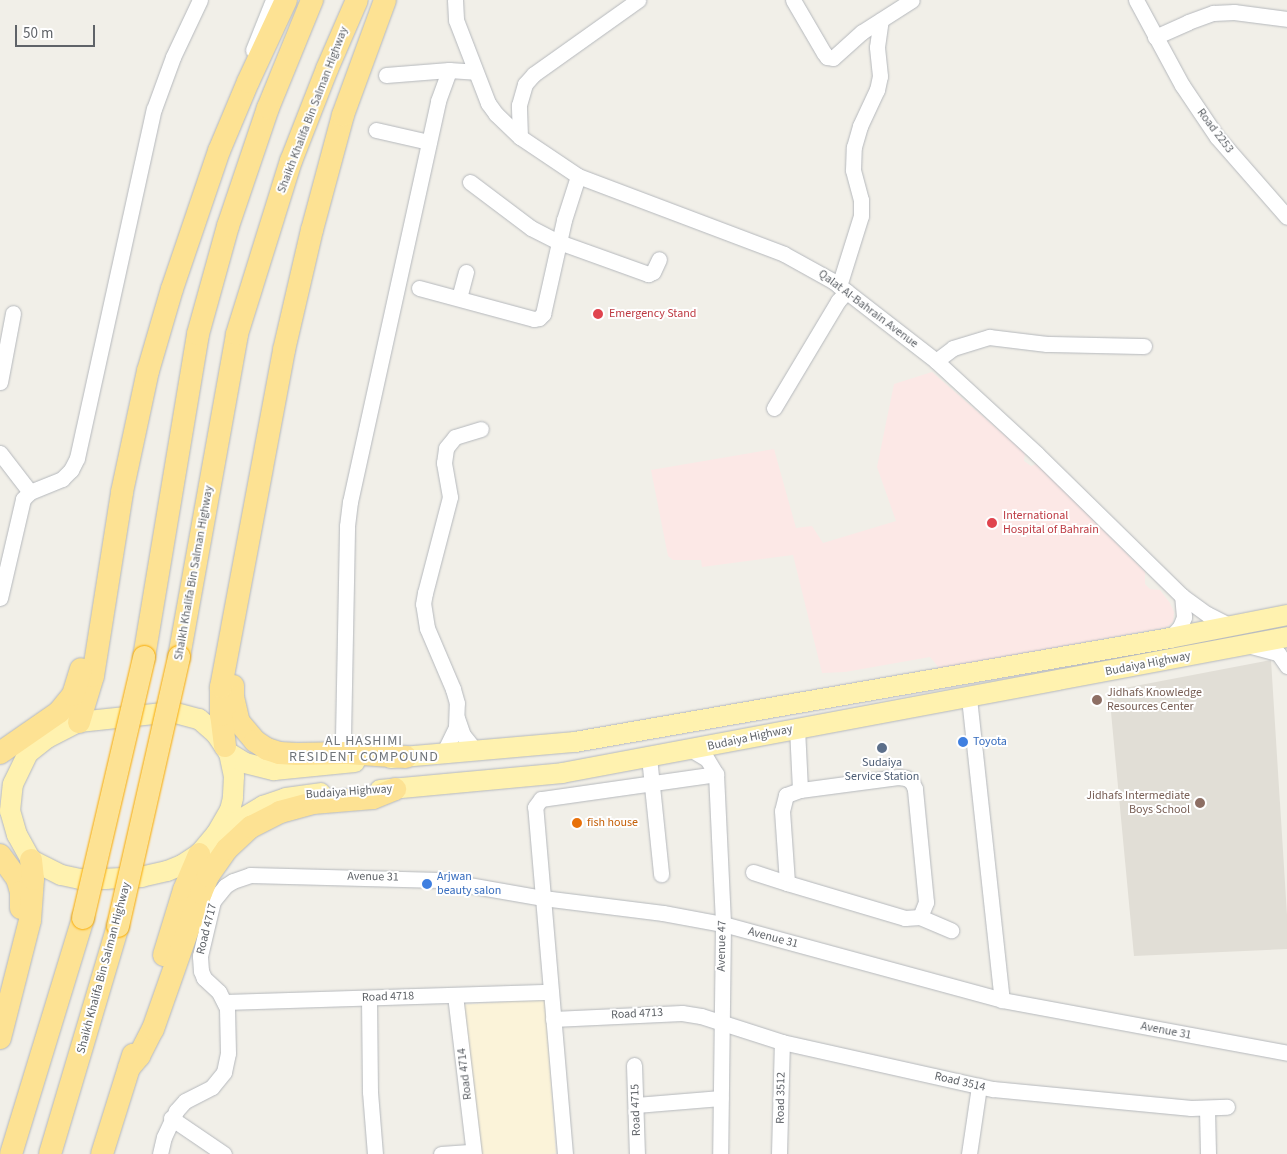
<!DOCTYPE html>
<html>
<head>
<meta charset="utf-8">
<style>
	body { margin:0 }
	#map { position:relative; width:1287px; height:1154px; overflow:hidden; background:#f1efe8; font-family:"Source Sans 3",sans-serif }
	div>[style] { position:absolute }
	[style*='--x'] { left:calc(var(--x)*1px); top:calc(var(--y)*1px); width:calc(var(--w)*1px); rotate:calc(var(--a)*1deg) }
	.education>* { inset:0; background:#e1ded6 }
	.medical>* { inset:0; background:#fce8e6 }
	.sand>* { inset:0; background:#fbf3d9; transform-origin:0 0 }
	.roads { filter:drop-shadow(0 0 1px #b5b8bc) drop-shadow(0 0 1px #b5b8bc) }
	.minor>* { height:15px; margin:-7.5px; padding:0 7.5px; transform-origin:7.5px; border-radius:7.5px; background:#fff }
	.major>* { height:20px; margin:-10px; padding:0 10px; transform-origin:10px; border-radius:10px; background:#fff2af }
	.highway>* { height:22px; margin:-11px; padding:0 11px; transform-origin:11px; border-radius:11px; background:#fde293 }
	.bridges { filter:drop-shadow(0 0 1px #f9ab00) drop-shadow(0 0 1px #f9ab00) }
	.highway-bridge>* { height:22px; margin:-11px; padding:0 11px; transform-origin:11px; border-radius:11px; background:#fde293 }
	.dots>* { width:14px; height:14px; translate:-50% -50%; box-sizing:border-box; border:2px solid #fff; border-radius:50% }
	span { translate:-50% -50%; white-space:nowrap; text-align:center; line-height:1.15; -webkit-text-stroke:4px #fff; paint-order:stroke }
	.street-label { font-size:12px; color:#5f6368 }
	.health-label { font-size:12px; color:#be3a42 }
	.left { translate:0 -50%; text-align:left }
	.education-label { font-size:12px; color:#785e54 }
	.right { translate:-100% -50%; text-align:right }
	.shop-label { font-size:12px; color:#366cbe }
	.service-label { font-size:12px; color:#4e5e75 }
	.food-label { font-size:12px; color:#c56008 }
	.neighbourhood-label { font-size:14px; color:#70757a; letter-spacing:1px }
	.scale { position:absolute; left:15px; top:25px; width:80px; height:22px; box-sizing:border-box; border:2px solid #5f6368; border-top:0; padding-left:6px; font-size:15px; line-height:18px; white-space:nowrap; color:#5f6368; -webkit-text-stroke:4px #fff; paint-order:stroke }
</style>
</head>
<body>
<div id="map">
	<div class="education">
		<div style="clip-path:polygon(1271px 660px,1287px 915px,1287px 949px,1134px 956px,1109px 691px)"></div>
	</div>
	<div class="medical">
		<div style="clip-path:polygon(932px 372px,1025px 453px,1024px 461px,1031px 466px,1037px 464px,1145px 572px,1145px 584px,1150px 589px,1160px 590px,1170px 603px,1174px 612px,1173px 622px,1167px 627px,940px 669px,930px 657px,845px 672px,822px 673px,793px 555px,702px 567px,701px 560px,673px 560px,668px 556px,651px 470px,774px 449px,796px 528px,812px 526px,823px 543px,896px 521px,877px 467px,894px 384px)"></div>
	</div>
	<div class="sand">
		<div style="left:545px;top:999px;width:155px;height:82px;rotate:86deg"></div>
	</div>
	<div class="roads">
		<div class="minor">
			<div style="--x:455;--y:0;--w:20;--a:87"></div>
			<div style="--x:456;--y:20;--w:89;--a:68.9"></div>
			<div style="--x:488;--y:103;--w:14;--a:54"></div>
			<div style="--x:496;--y:114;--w:33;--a:44"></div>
			<div style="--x:520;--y:137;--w:70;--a:33.9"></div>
			<div style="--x:578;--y:176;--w:220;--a:20.7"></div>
			<div style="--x:784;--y:254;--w:56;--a:28.9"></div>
			<div style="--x:833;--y:281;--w:130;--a:37.8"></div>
			<div style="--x:936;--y:361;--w:137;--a:42.6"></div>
			<div style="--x:1037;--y:454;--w:203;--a:44.4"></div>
			<div style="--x:1182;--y:596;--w:31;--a:36"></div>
			<div style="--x:1207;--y:614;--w:27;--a:27"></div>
			<div style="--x:793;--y:0;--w:61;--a:59.7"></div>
			<div style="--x:824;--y:53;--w:5;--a:53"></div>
			<div style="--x:827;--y:57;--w:6;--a:9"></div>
			<div style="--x:833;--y:58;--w:39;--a:-42"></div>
			<div style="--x:862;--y:32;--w:59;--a:-32.6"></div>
			<div style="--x:1136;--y:0;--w:97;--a:61.6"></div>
			<div style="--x:1182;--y:85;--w:63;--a:56.1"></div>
			<div style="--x:1217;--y:137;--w:106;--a:48.8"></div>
			<div style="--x:1155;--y:37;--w:36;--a:-24"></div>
			<div style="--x:1188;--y:22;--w:27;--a:-20"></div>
			<div style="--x:1213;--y:13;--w:21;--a:-3"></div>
			<div style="--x:1234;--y:12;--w:53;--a:7.5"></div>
			<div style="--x:253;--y:50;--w:54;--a:-68.2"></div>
			<div style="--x:386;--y:75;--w:63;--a:-4.5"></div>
			<div style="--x:449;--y:70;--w:26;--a:4"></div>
			<div style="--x:376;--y:130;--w:54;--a:12.8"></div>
			<div style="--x:520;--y:137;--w:32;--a:-92"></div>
			<div style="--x:519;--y:105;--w:22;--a:-74"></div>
			<div style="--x:525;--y:84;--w:13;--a:-48"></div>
			<div style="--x:534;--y:74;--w:128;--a:-35.4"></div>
			<div style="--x:470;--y:182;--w:76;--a:37"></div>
			<div style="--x:531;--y:228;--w:31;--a:27"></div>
			<div style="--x:559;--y:242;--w:95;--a:19.8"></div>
			<div style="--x:648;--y:274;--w:5;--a:-22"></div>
			<div style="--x:653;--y:272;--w:14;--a:-65"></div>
			<div style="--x:839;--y:286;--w:73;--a:-72.6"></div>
			<div style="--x:861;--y:216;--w:16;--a:-90"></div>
			<div style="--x:861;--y:200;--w:31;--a:-105"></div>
			<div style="--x:853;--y:170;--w:23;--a:-88"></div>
			<div style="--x:854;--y:147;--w:22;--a:-74"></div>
			<div style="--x:860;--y:126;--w:40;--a:-65"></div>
			<div style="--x:877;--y:90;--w:14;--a:-78"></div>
			<div style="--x:880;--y:76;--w:29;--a:-96"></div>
			<div style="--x:877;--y:47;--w:27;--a:-82"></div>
			<div style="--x:419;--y:288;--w:119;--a:15.1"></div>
			<div style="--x:534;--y:319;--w:5;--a:-11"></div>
			<div style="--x:539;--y:318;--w:6;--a:-45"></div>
			<div style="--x:543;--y:314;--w:96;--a:-77.4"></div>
			<div style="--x:564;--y:220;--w:46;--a:-72.3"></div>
			<div style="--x:459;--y:298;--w:27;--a:-75"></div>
			<div style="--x:936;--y:361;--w:21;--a:-37"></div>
			<div style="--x:953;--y:348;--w:38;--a:-17"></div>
			<div style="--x:989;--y:337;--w:58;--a:6.9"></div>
			<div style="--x:1047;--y:344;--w:97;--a:1.2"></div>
			<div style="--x:0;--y:382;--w:70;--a:-79.3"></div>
			<div style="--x:774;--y:408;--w:125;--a:-59.1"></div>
			<div style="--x:838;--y:301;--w:13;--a:-48"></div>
			<div style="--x:0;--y:453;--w:49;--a:52.4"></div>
			<div style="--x:0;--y:598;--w:102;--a:-76.9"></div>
			<div style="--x:23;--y:499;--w:10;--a:-45"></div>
			<div style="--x:30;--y:492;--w:35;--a:-22"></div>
			<div style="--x:62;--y:479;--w:13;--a:-45"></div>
			<div style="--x:71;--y:470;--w:13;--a:-63"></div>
			<div style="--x:77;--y:458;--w:357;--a:-77.6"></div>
			<div style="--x:154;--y:109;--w:55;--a:-69.9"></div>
			<div style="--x:173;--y:57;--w:63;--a:-64.7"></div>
			<div style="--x:1170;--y:638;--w:15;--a:-48"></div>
			<div style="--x:1180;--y:627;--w:11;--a:-68"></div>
			<div style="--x:1184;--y:617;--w:21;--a:-95"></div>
			<div style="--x:1251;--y:646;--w:28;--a:15"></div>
			<div style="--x:1278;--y:653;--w:16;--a:55"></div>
			<div style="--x:969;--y:698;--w:304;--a:83.8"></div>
			<div style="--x:457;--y:718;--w:18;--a:71"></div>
			<div style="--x:463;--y:735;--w:22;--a:51"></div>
			<div style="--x:797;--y:728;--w:62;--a:87.2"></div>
			<div style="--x:692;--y:750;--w:17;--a:31"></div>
			<div style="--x:707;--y:759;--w:17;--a:59"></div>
			<div style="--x:716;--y:774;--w:150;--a:87.3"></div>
			<div style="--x:723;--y:924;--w:230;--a:90.7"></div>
			<div style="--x:336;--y:753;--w:17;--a:-65"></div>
			<div style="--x:343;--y:738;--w:212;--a:-88.9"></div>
			<div style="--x:347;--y:526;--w:24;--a:-83"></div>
			<div style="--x:350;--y:502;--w:411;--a:-77.6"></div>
			<div style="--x:438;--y:101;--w:33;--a:-70"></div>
			<div style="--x:443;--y:754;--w:30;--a:-64"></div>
			<div style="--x:456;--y:727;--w:24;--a:-88"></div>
			<div style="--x:457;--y:703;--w:15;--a:-106"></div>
			<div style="--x:453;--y:689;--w:66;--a:-113.1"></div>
			<div style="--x:427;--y:628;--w:24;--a:-99"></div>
			<div style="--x:423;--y:604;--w:11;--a:-80"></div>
			<div style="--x:425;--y:593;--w:99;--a:-75.4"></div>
			<div style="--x:450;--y:497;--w:35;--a:-100"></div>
			<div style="--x:444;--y:463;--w:15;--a:-82"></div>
			<div style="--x:446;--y:448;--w:14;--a:-51"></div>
			<div style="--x:455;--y:437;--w:27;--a:-17"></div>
			<div style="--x:649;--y:757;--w:118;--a:84.1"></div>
			<div style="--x:753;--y:872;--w:36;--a:18"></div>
			<div style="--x:787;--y:883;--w:123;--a:16.5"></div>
			<div style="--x:905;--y:918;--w:15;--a:-4"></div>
			<div style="--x:920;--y:917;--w:16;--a:-68"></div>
			<div style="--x:926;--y:902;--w:114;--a:-95.6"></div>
			<div style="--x:915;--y:789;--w:8;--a:-113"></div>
			<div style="--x:912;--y:782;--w:7;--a:-146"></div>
			<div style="--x:906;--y:778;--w:8;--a:-173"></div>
			<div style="--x:898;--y:777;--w:99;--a:172.4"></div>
			<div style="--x:800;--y:790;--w:15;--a:160"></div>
			<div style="--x:786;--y:795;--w:16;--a:104"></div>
			<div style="--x:782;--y:811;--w:72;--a:86"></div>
			<div style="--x:920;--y:917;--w:34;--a:23"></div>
			<div style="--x:455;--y:995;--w:160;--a:83.2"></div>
			<div style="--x:369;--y:998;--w:94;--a:89.4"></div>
			<div style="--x:370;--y:1092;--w:62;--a:85.4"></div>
			<div style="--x:225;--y:1002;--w:326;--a:-1.8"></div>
			<div style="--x:553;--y:1019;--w:129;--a:-2.7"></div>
			<div style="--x:682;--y:1013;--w:19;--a:9"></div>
			<div style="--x:701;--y:1016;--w:85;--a:17.8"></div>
			<div style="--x:782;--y:1042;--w:216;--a:12.6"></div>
			<div style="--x:993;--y:1089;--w:199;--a:5.5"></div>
			<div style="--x:1191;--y:1108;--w:36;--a:-2"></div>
			<div style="--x:634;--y:1065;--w:89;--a:88.1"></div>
			<div style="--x:636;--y:1105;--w:85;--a:-4.7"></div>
			<div style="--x:1207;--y:1109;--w:45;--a:88.7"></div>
			<div style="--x:171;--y:1118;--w:64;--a:34.2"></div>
			<div style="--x:160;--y:1154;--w:17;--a:-77"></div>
			<div style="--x:164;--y:1137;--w:29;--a:-65"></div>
			<div style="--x:176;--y:1111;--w:13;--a:-48"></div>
			<div style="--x:185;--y:1101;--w:30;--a:-27"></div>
			<div style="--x:212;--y:1087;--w:19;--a:-51"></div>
			<div style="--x:224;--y:1072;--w:19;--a:-78"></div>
			<div style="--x:228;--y:1053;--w:45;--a:-91.3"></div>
			<div style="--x:227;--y:1008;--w:18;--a:-117"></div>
			<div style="--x:219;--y:992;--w:21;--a:-137"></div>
			<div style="--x:204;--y:978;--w:8;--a:-113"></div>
			<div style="--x:201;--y:971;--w:15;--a:-94"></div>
			<div style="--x:200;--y:956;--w:57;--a:-76.7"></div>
			<div style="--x:213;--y:901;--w:19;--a:-51"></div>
			<div style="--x:225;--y:886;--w:9;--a:-32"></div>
			<div style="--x:233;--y:881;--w:18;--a:-19"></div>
			<div style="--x:250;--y:875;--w:190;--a:1.5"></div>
			<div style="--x:440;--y:880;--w:105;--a:9.9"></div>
			<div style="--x:543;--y:898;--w:121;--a:7.1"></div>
			<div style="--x:663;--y:913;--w:61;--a:10.4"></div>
			<div style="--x:723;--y:924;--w:289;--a:15.2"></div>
			<div style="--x:1002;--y:1000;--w:290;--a:10.5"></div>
			<div style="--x:441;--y:1154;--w:32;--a:-4"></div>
			<div style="--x:565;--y:1154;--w:348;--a:-94.9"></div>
			<div style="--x:535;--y:807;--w:10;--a:-53"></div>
			<div style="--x:541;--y:799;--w:177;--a:-8.1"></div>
			<div style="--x:779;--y:1154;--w:112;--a:-88.5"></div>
			<div style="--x:969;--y:1154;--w:69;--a:-81.6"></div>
		</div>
		<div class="major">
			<div style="--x:172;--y:712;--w:28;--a:15"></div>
			<div style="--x:199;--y:719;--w:23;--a:41"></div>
			<div style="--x:216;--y:734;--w:23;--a:56"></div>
			<div style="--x:229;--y:753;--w:24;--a:78"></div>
			<div style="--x:234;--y:776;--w:22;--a:93"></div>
			<div style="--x:233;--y:798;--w:12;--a:104"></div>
			<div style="--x:230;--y:810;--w:28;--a:120"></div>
			<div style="--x:216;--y:834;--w:26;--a:130"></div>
			<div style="--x:199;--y:854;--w:20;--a:147"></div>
			<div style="--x:182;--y:865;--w:16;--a:158"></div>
			<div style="--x:167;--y:871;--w:26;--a:167"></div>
			<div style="--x:142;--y:877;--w:35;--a:177"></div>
			<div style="--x:107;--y:879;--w:27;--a:180"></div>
			<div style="--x:80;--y:879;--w:19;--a:-168"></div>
			<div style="--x:61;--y:875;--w:34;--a:-153"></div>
			<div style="--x:31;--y:860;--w:29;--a:-119"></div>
			<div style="--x:17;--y:835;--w:25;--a:-106"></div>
			<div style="--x:10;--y:811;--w:27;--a:-84"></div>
			<div style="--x:13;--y:784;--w:34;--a:-64"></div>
			<div style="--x:28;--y:753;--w:24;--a:-38"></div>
			<div style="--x:47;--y:738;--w:36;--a:-27"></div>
			<div style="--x:79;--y:722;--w:94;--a:-6.1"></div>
			<div style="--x:229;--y:753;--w:19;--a:32"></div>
			<div style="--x:245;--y:763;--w:30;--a:14"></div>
			<div style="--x:274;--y:770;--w:81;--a:-5.6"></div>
			<div style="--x:391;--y:758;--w:185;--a:-5"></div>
			<div style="--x:575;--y:742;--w:604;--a:-9.91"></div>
			<div style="--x:1170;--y:638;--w:119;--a:-11.1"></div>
			<div style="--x:380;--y:790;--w:183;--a:-5.3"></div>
			<div style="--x:562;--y:773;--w:738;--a:-10.62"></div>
			<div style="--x:216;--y:834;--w:55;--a:-30.8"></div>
			<div style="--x:263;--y:806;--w:24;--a:-19"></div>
			<div style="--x:286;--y:798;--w:35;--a:-8"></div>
		</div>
		<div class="highway">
			<div style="--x:144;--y:657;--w:327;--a:-80.5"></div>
			<div style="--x:198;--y:334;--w:112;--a:-74.5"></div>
			<div style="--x:228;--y:226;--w:125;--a:-71.3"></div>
			<div style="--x:268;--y:108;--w:117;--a:-67.8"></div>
			<div style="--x:179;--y:657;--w:328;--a:-79.8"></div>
			<div style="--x:237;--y:334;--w:181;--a:-72.7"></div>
			<div style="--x:291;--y:161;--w:99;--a:-68.6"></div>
			<div style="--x:327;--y:69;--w:75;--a:-66.5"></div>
			<div style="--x:233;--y:686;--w:11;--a:90"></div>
			<div style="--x:233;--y:697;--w:26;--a:77"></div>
			<div style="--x:239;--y:722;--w:25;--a:50"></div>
			<div style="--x:255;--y:741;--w:14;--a:34"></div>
			<div style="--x:267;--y:749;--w:13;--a:18"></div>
			<div style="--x:279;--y:753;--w:18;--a:3"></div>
			<div style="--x:297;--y:754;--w:50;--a:-1.1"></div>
			<div style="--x:347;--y:753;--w:59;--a:3.9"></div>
			<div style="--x:79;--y:722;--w:48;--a:-73.1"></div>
			<div style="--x:93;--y:676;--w:186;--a:-81"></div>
			<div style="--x:122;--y:492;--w:124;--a:-77.9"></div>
			<div style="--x:148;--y:371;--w:85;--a:-73.7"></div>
			<div style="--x:172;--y:289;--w:146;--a:-71.2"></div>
			<div style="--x:219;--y:151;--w:75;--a:-67.2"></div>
			<div style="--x:248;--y:82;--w:90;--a:-65.1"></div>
			<div style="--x:225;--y:746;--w:31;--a:-97"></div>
			<div style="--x:221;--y:715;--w:28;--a:-90"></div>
			<div style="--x:221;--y:687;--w:343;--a:-79.4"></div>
			<div style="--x:284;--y:350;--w:123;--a:-76.9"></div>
			<div style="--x:312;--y:230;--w:119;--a:-74.9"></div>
			<div style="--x:343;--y:115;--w:122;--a:-69.9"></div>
			<div style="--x:0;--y:753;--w:72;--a:-34.8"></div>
			<div style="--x:59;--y:712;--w:22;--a:-51"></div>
			<div style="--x:73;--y:695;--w:27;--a:-73"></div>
			<div style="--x:0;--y:855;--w:29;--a:54"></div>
			<div style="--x:17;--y:878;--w:15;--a:74"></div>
			<div style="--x:21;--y:892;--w:16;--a:90"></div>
			<div style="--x:164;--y:955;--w:68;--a:-72.9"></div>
			<div style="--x:184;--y:890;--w:39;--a:-67"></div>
			<div style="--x:0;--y:1038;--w:122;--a:-75.7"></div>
			<div style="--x:30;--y:920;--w:41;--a:-85.8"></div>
			<div style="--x:33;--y:879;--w:19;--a:-96"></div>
			<div style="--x:129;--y:1068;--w:16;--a:-50"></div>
			<div style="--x:139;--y:1056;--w:30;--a:-63"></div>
			<div style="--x:153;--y:1029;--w:144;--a:-70.6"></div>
			<div style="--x:201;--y:893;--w:18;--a:-68"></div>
			<div style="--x:208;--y:876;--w:33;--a:-55"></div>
			<div style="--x:227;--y:849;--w:33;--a:-43"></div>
			<div style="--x:251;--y:827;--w:33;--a:-27"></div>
			<div style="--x:280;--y:812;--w:34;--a:-15"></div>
			<div style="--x:313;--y:803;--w:60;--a:-4.8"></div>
			<div style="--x:373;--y:798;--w:24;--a:-22"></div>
			<div style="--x:11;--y:1154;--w:247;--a:-73"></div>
			<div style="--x:50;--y:1154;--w:238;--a:-73.4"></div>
			<div style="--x:102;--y:1154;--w:104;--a:-72.6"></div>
		</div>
	</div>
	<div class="bridges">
		<div class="highway-bridge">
			<div style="--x:83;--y:918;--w:268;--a:-76.8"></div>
			<div style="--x:118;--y:926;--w:276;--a:-77.2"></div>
		</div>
	</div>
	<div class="dots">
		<div style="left:598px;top:314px;background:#e0444e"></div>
		<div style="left:992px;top:523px;background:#e0444e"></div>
		<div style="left:1097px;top:700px;background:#8d6e63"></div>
		<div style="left:963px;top:742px;background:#3f7fe0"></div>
		<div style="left:882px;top:748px;background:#5c6f8a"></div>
		<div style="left:1200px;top:803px;background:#8d6e63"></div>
		<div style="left:577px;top:823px;background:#e8710a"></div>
		<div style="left:427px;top:884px;background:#3f7fe0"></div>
	</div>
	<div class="street-label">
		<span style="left:313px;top:110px;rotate:-69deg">Shaikh Khalifa Bin Salman Highway</span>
		<span style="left:1215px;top:131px;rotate:53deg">Road 2253</span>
		<span style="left:868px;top:309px;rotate:37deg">Qalat Al-Bahrain Avenue</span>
		<span style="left:194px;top:573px;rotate:-80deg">Shaikh Khalifa Bin Salman Highway</span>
		<span style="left:1148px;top:664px;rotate:-11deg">Budaiya Highway</span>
		<span style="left:750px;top:738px;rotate:-12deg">Budaiya Highway</span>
		<span style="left:349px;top:792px;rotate:-4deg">Budaiya Highway</span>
		<span style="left:373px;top:877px;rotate:1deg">Avenue 31</span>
		<span style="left:207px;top:929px;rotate:-76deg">Road 4717</span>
		<span style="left:773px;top:938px;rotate:15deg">Avenue 31</span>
		<span style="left:722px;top:946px;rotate:-89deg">Avenue 47</span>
		<span style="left:104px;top:968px;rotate:-75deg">Shaikh Khalifa Bin Salman Highway</span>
		<span style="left:388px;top:997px;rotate:-2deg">Road 4718</span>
		<span style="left:637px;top:1014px;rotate:-3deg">Road 4713</span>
		<span style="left:1166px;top:1031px;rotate:11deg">Avenue 31</span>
		<span style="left:465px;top:1074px;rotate:-97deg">Road 4714</span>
		<span style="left:960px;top:1082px;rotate:13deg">Road 3514</span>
		<span style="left:781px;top:1098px;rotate:-89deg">Road 3512</span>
		<span style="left:636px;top:1110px;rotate:-92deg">Road 4715</span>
	</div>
	<div class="health-label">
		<span class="left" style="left:609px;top:314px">Emergency Stand</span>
		<span class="left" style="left:1003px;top:523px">International<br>Hospital of Bahrain</span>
	</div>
	<div class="education-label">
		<span class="left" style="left:1107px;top:700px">Jidhafs Knowledge<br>Resources Center</span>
		<span class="right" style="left:1190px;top:803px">Jidhafs Intermediate<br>Boys School</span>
	</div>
	<div class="shop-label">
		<span class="left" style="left:973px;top:742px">Toyota</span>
		<span class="left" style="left:437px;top:884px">Arjwan<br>beauty salon</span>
	</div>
	<div class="service-label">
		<span style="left:882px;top:770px">Sudaiya<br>Service Station</span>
	</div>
	<div class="food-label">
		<span class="left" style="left:587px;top:823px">fish house</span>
	</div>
	<div class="neighbourhood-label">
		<span style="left:364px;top:749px">AL HASHIMI<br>RESIDENT COMPOUND</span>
	</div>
	<div class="scale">50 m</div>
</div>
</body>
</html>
